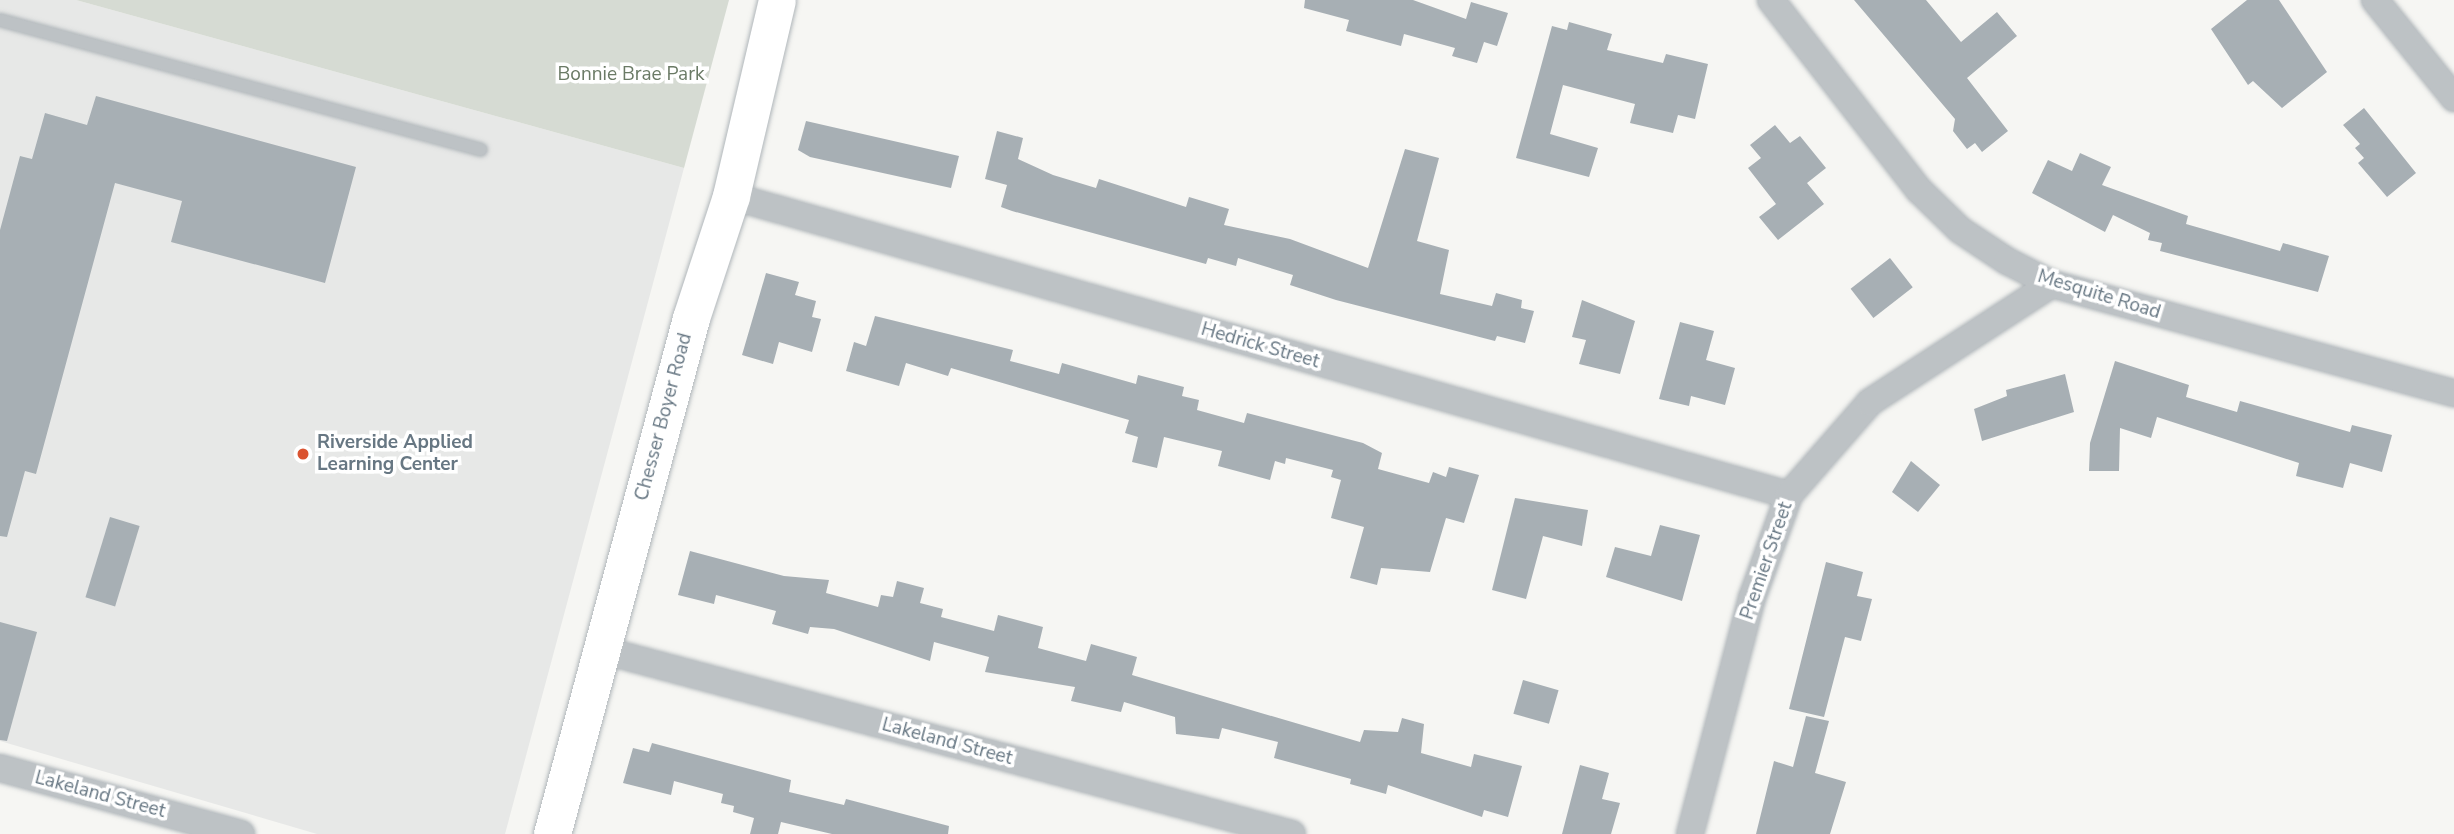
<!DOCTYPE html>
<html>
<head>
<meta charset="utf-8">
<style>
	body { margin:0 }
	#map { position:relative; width:2454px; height:834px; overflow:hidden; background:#f6f6f3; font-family:"Nunito Sans",sans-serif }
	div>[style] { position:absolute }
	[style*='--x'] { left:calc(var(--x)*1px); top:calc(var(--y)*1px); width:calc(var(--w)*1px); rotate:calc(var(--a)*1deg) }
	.built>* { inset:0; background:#e7e8e7 }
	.green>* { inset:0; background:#d6dbd3 }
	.building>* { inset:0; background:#a7afb4; transform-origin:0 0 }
	.roads { filter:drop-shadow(0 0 2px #b0b6ba) drop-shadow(0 0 2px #b0b6ba) }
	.lane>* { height:12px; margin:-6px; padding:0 6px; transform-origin:6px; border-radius:6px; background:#bdc2c5 }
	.street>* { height:26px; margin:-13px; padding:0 13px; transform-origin:13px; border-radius:13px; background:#bdc2c5 }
	.secondary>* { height:37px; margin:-18.5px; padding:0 18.5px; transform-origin:18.5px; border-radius:18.5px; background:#fff }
	.dots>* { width:19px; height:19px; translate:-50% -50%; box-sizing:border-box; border:4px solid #fff; border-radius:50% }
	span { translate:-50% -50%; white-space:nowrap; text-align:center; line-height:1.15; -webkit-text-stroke:7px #fff; paint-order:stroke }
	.park-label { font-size:19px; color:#6a7a65 }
	.street-label { font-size:19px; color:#677783 }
	.poi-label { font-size:19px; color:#677783; font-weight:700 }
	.left { translate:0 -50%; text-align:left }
</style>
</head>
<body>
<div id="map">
	<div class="built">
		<div style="clip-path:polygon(0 0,76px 0,684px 168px,505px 834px,317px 834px,0 741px)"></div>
	</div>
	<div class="green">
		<div style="clip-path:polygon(76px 0,729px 0,684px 168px)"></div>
	</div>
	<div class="building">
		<div style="clip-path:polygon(1305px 0,1413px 0,1466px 19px,1471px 2px,1508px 13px,1497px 46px,1484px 42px,1477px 63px,1452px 56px,1455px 48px,1404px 34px,1401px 46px,1346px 31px,1349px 20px,1304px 8px)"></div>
		<div style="clip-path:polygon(1854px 0,1926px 0,1961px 42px,1997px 12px,2017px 36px,1967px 78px,2008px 131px,1982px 152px,1975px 143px,1967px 149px,1953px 131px,1955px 119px)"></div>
		<div style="clip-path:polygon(2247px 0,2279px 0,2327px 72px,2282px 108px,2253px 81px,2248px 85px,2211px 29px)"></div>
		<div style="clip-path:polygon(1569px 22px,1612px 34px,1607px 50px,1663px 63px,1666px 54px,1708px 64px,1695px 119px,1678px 115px,1673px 133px,1630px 123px,1635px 104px,1563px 85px,1550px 134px,1598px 148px,1589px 177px,1516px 158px,1552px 26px,1567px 30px)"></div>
		<div style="clip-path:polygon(96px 96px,356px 167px,325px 283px,171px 242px,182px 201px,115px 183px,36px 474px,25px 471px,7px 537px,0 536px,0 230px,20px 156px,32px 159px,45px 113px,87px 125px)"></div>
		<div style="clip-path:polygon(2364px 108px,2416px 173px,2387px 197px,2358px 163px,2364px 158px,2355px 148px,2360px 144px,2343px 125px)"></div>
		<div style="clip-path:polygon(806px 121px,959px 156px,951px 188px,810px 157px,798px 150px)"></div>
		<div style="clip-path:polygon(1775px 125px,1790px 143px,1800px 136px,1826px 168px,1807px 183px,1824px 204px,1778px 240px,1759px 217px,1776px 204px,1748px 168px,1761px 158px,1750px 145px)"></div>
		<div style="clip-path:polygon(997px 131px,1023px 138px,1018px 159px,1053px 175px,1096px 188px,1099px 179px,1186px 207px,1189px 197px,1229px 209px,1224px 225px,1290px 239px,1368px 268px,1405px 149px,1439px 158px,1417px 241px,1449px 250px,1440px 294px,1492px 306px,1496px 293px,1522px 300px,1521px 308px,1534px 311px,1525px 343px,1497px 336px,1495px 341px,1336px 300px,1290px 285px,1293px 275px,1238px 258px,1236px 266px,1208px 258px,1206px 264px,1012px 211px,1001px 207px,1007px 185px,985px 179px)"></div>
		<div style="clip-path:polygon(2080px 153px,2111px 167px,2102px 185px,2188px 216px,2186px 224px,2280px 251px,2283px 243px,2329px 256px,2318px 292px,2160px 251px,2162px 243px,2148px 240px,2150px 233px,2113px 215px,2105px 232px,2032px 193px,2048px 160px,2072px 171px)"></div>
		<div style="left:1890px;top:258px;width:37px;height:50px;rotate:52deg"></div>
		<div style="clip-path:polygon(766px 273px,799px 282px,795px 295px,816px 301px,812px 317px,821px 319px,812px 352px,779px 342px,773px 364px,742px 355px)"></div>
		<div style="clip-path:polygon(1582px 300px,1635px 321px,1620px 374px,1579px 364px,1586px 340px,1572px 337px)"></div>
		<div style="clip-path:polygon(875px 316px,1013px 350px,1010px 361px,1059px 374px,1062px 363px,1136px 384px,1138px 375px,1184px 387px,1182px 396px,1199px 400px,1197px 410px,1244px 423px,1247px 413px,1363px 443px,1382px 453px,1378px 469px,1429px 483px,1433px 472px,1446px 477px,1449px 467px,1479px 475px,1464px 523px,1446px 518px,1430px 572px,1381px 568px,1377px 585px,1350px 578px,1364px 527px,1331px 518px,1341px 480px,1331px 477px,1333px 470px,1286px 458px,1285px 464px,1275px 461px,1270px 480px,1218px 466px,1222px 451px,1164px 437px,1157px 468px,1132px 462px,1138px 437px,1125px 433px,1129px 420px,951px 368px,948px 376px,906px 363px,899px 386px,846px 371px,854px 342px,866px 346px)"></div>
		<div style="clip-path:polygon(1680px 322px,1714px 331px,1706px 360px,1735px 368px,1725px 405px,1691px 396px,1689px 406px,1659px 399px)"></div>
		<div style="clip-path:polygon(2115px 361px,2189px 385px,2186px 397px,2237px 412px,2240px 401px,2350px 432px,2352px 425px,2392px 435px,2382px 472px,2350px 463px,2343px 488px,2296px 476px,2299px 463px,2157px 417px,2151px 438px,2120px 428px,2119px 471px,2089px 471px,2090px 443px)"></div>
		<div style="clip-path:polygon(2065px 374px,2074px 412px,1982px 441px,1974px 409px,2007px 396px,2006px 390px)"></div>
		<div style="clip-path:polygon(1911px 461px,1940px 485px,1918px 512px,1892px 492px)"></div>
		<div style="clip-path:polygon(1515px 498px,1588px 510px,1582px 546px,1543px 536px,1526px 599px,1492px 590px)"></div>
		<div style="left:110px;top:517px;width:31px;height:84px;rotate:17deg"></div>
		<div style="clip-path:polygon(1660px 525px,1700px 535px,1682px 601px,1606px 577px,1615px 547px,1651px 556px)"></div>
		<div style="clip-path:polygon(690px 551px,784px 576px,829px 580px,826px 593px,878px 607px,881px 595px,893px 597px,897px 581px,924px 588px,920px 603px,943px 609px,941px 617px,994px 631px,998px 615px,1043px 627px,1038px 648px,1086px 661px,1091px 644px,1137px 657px,1132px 675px,1360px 742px,1364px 730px,1398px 732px,1402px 718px,1424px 724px,1421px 753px,1471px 767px,1474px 754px,1522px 766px,1508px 817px,1484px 810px,1482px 817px,1388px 785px,1386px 794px,1350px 784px,1351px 779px,1274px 758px,1278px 742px,1222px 728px,1219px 739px,1176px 734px,1175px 717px,1124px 702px,1121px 712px,1071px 701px,1075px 687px,985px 672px,989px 657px,934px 642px,930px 661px,834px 629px,810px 627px,808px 634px,772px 624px,776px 611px,716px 595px,714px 604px,678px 595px)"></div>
		<div style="clip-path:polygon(1826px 562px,1863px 572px,1857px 596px,1872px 599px,1861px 641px,1845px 637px,1824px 717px,1789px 709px)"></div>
		<div style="clip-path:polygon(0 622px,37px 632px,7px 741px,0 740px)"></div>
		<div style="left:1523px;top:680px;width:37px;height:35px;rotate:16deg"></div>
		<div style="clip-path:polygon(1806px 716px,1829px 721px,1815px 773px,1846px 782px,1830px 834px,1756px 834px,1774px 761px,1793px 767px)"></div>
		<div style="clip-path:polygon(652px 743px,791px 780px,789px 792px,844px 805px,846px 799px,949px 826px,948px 834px,832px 834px,781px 822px,778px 834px,750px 834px,754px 818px,733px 812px,734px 806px,721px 803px,723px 794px,674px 781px,671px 795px,623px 783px,633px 748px,649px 752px)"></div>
		<div style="clip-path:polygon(1580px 765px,1609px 773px,1602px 799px,1620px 803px,1611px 834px,1562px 834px)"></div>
	</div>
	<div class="roads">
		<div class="lane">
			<div style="--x:0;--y:20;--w:498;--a:15.1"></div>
		</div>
		<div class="street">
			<div style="--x:1771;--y:0;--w:241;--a:52.1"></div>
			<div style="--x:1919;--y:190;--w:57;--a:44.3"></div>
			<div style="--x:1960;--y:230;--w:56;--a:33.4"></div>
			<div style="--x:2007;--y:261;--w:51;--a:27.1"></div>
			<div style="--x:2052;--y:284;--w:417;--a:15.2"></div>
			<div style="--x:2375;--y:0;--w:126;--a:51.1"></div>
			<div style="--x:731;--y:196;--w:1099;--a:15.78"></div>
			<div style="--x:602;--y:650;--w:714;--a:14.93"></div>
			<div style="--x:0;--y:768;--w:250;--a:15.3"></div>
			<div style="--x:1690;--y:834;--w:244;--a:-75.3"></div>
			<div style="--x:1752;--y:598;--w:109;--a:-70.2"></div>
			<div style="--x:1789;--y:495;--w:123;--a:-48.9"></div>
			<div style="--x:1870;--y:402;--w:217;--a:-33"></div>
		</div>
		<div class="secondary">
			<div style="--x:552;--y:834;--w:534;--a:-74.92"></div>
			<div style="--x:691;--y:318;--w:128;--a:-71.8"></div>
			<div style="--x:731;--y:196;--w:201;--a:-76.8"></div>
		</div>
	</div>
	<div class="dots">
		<div style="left:303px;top:454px;background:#da5330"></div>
	</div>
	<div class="park-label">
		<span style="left:631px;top:75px">Bonnie Brae Park</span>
	</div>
	<div class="street-label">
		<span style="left:2099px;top:295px;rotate:17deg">Mesquite Road</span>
		<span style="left:1260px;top:346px;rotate:16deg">Hedrick Street</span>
		<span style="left:664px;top:417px;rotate:-75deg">Chesser Boyer Road</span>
		<span style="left:1767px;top:561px;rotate:-71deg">Premier Street</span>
		<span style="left:947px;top:742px;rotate:15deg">Lakeland Street</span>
		<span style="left:100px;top:795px;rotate:15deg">Lakeland Street</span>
	</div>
	<div class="poi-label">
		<span class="left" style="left:317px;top:454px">Riverside Applied<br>Learning Center</span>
	</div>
</div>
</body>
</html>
